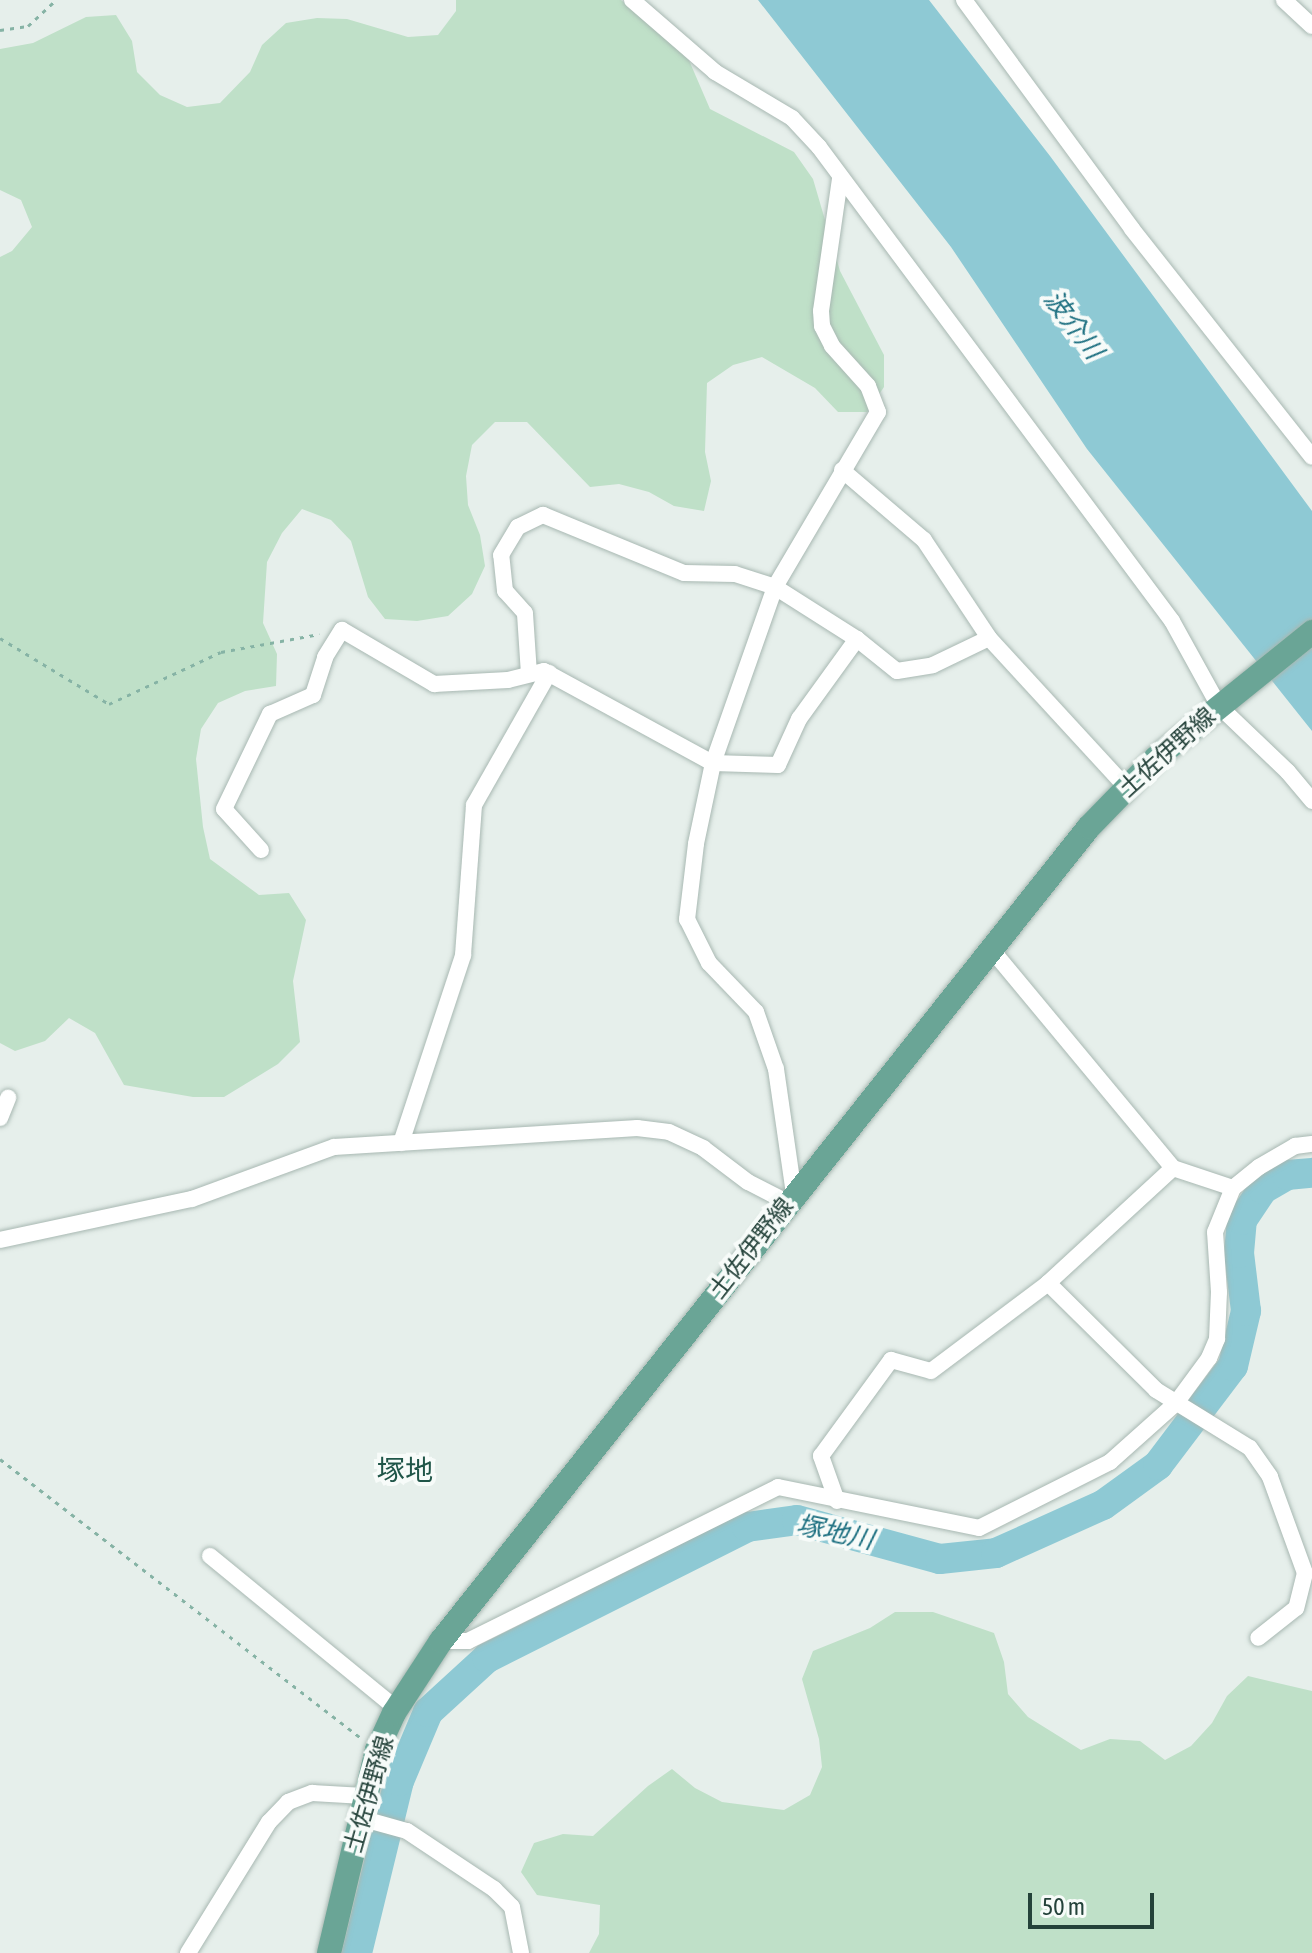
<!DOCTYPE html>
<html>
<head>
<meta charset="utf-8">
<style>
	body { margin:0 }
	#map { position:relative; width:1312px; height:1953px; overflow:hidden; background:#e6efeb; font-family:"Asap Condensed","Noto Sans JP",sans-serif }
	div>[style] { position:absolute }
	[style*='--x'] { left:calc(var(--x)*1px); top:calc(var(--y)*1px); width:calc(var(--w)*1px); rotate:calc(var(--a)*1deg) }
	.green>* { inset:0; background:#bfe0c8 }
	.water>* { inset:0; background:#8ec9d4 }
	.river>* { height:30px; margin:-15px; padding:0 15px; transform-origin:15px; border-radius:15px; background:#8ec9d4 }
	.path>* { height:3px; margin-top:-1.5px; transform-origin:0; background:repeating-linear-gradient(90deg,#86b3a5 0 4px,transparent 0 10px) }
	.roads { filter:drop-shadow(0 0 2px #a8b8b2) drop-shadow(0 0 2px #a8b8b2) }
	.minor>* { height:16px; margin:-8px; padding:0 8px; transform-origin:8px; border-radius:8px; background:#fff }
	.primary>* { height:24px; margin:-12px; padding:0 12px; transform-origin:12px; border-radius:12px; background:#6aa596 }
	span { translate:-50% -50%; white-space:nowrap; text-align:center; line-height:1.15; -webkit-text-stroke:8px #f7fbf9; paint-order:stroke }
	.street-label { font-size:24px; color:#24423a }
	.water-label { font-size:26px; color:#1c6f80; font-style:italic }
	.quarter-label { font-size:28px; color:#1f5548 }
	.scale { position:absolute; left:1028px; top:1893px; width:126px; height:36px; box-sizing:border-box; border:4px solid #24423a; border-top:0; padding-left:10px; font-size:24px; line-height:28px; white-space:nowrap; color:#24423a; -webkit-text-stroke:6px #f7fbf9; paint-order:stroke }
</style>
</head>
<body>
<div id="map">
	<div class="green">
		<div style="clip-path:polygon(456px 0,621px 0,685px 51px,710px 109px,794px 152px,813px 179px,840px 271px,884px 355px,884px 387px,867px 412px,838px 412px,815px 388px,762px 357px,733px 365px,707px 383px,705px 452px,711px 481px,704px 511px,674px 506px,649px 492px,619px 484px,590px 487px,527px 422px,495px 422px,472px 445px,466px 476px,468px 505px,480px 535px,485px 566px,472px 594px,448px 616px,417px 621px,385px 619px,368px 597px,351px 541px,331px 520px,302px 509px,282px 533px,267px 562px,263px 623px,277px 654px,276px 686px,245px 691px,218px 703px,201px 729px,196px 759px,203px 827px,210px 859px,259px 895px,289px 893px,306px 920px,293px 981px,300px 1042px,278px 1064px,224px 1097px,193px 1097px,124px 1085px,95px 1033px,69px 1018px,45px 1041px,15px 1051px,0 1043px,0 257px,12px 251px,32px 227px,21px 200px,0 190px,0 49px,33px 43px,86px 17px,116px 15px,132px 41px,137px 72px,160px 95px,187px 107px,220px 103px,250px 72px,262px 45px,286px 23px,317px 18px,347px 19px,408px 37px,438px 35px,456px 11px)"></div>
		<div style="clip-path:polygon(895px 1612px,933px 1612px,994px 1633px,1004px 1662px,1008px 1694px,1028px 1717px,1081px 1750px,1110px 1739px,1140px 1741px,1165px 1760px,1191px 1746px,1212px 1723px,1227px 1696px,1248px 1676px,1312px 1691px,1312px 1953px,589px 1953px,599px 1934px,600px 1905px,537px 1895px,521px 1872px,534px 1843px,563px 1834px,593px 1836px,648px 1786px,672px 1769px,695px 1788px,722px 1802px,784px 1810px,810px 1795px,822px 1767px,819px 1739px,802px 1679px,813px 1651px,870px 1628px)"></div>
	</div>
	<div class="water">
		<div style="clip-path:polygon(758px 0,929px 0,1050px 156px,1312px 511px,1312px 731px,1087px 449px,951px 247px)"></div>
	</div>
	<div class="river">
		<div style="--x:357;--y:1953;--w:177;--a:-76.3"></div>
		<div style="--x:399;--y:1781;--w:75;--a:-67.2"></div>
		<div style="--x:428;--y:1712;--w:80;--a:-42.5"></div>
		<div style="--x:487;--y:1658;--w:291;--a:-26.7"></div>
		<div style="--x:747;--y:1527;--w:50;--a:-8"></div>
		<div style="--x:797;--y:1520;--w:148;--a:15.3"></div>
		<div style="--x:940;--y:1559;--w:56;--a:-6.1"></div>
		<div style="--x:996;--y:1553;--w:117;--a:-24.2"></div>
		<div style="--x:1103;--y:1505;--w:68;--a:-36"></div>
		<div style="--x:1158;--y:1465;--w:124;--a:-52.9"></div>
		<div style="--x:1233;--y:1366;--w:57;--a:-76.7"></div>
		<div style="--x:1246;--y:1311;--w:58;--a:-96.9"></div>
		<div style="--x:1239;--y:1253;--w:33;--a:-85"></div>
		<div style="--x:1242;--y:1220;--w:37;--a:-56"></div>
		<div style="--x:1263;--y:1189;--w:28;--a:-30"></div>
		<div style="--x:1287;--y:1175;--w:25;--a:-5"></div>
	</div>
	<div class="path">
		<div style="--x:0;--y:30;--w:28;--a:-8"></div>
		<div style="--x:28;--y:26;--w:38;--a:-43"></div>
		<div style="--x:0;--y:638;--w:127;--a:31.2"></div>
		<div style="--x:109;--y:704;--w:123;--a:-24.9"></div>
		<div style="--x:221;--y:652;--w:100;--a:-10.4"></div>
		<div style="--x:0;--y:1459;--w:456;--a:37.7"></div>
	</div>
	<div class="roads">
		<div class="minor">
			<div style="--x:632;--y:0;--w:110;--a:40.9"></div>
			<div style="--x:715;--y:72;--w:90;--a:30.9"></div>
			<div style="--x:792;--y:118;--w:40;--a:47"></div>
			<div style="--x:819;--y:147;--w:591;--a:53.32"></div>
			<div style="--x:1172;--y:621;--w:97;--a:61.1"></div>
			<div style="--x:1219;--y:706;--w:95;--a:43.7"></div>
			<div style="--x:1288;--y:772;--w:38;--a:50"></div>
			<div style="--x:964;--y:0;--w:284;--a:53.7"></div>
			<div style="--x:1132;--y:229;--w:290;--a:51.7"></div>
			<div style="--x:1284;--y:0;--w:38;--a:43"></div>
			<div style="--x:840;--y:179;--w:133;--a:98.2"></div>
			<div style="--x:821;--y:311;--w:15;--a:86"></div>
			<div style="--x:822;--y:326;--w:22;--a:63"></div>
			<div style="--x:832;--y:346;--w:54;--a:48"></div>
			<div style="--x:868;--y:386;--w:28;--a:69"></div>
			<div style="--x:878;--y:412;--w:203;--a:120.5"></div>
			<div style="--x:775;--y:587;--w:97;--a:32.4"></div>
			<div style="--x:857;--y:639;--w:51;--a:38.7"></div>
			<div style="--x:897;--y:671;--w:36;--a:-9"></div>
			<div style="--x:933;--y:665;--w:62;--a:-25.7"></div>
			<div style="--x:989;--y:638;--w:202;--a:47.4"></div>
			<div style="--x:842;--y:470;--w:108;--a:40.5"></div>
			<div style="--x:924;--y:540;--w:118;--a:56.4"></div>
			<div style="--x:529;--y:674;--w:61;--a:-93.8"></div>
			<div style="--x:525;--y:613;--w:30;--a:-132"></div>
			<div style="--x:505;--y:591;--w:36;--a:-96"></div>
			<div style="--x:501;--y:555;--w:33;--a:-59"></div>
			<div style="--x:518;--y:527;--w:28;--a:-26"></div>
			<div style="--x:543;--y:515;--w:152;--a:22.4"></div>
			<div style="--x:684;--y:573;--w:51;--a:1.1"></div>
			<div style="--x:735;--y:574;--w:42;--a:18"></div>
			<div style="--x:775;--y:587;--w:187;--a:109.4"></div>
			<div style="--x:713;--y:763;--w:83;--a:101.9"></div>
			<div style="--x:696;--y:844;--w:76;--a:96.8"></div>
			<div style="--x:687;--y:919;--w:49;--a:63.4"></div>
			<div style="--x:709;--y:963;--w:68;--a:46.2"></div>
			<div style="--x:756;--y:1012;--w:60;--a:70.7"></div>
			<div style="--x:776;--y:1069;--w:126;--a:81.8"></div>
			<div style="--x:261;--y:850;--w:55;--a:-132.1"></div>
			<div style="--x:224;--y:809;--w:106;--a:-64.2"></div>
			<div style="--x:270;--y:714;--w:47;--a:-23.8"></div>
			<div style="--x:313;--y:695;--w:40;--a:-72"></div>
			<div style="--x:325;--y:657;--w:32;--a:-58"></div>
			<div style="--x:342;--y:630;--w:107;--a:30.4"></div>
			<div style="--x:434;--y:684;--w:74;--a:-3.1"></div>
			<div style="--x:508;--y:680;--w:37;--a:-14"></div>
			<div style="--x:544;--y:671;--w:192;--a:28.6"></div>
			<div style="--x:713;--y:763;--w:65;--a:1.8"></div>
			<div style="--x:778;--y:765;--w:51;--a:-65.5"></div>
			<div style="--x:799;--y:719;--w:99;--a:-54.1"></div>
			<div style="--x:0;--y:1118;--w:22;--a:-68"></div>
			<div style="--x:401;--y:1143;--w:198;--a:-71.7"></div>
			<div style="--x:463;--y:955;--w:150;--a:-85.8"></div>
			<div style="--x:474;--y:805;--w:152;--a:-60.4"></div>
			<div style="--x:1173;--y:1168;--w:170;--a:137.4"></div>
			<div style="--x:1048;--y:1283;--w:152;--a:44.7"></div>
			<div style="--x:1156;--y:1390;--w:110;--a:31.7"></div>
			<div style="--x:1250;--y:1448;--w:35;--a:55"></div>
			<div style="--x:1270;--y:1477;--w:102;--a:70"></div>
			<div style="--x:1305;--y:1573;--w:36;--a:104"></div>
			<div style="--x:1296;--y:1608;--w:48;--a:141.7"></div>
			<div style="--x:1233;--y:1188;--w:33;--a:-39"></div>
			<div style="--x:1259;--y:1167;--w:42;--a:-30.3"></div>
			<div style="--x:1295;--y:1146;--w:17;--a:-7"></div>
			<div style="--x:0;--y:1240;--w:196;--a:-12.1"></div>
			<div style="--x:192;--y:1199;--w:151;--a:-20.1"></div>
			<div style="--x:334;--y:1147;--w:304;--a:-3.6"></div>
			<div style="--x:637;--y:1128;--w:32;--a:7"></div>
			<div style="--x:669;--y:1132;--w:38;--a:25"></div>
			<div style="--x:703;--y:1148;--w:56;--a:37.1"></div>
			<div style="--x:748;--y:1182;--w:44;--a:27.1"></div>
			<div style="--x:837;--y:1501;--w:48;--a:-109.6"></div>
			<div style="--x:821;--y:1456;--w:119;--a:-53.9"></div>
			<div style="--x:891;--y:1360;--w:41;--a:15.4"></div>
			<div style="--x:931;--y:1371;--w:146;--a:-36.9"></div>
			<div style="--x:210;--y:1556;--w:242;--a:39.3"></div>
			<div style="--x:441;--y:1641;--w:27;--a:0"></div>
			<div style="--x:468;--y:1641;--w:346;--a:-26.4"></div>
			<div style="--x:778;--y:1487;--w:205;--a:11.5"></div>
			<div style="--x:979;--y:1528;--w:147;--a:-26.7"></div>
			<div style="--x:1110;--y:1462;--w:89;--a:-41.8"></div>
			<div style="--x:1176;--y:1403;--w:56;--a:-53.7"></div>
			<div style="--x:1209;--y:1358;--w:21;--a:-67"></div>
			<div style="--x:1217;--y:1339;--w:47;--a:-87.6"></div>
			<div style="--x:1219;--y:1292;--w:60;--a:-93.8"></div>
			<div style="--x:1215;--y:1232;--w:48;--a:-67.8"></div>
			<div style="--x:1233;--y:1188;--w:63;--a:-161.6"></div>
			<div style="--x:1173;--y:1168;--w:285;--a:-129.7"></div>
			<div style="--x:360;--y:1818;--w:49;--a:15.5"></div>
			<div style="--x:407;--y:1831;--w:105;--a:33.7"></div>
			<div style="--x:494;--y:1889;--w:25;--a:45"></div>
			<div style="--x:512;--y:1907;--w:47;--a:78.9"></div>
			<div style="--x:188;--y:1953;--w:154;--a:-58.3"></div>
			<div style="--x:269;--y:1822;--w:28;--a:-46"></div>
			<div style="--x:288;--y:1802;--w:26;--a:-21"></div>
			<div style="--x:312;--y:1793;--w:52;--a:3.3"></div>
		</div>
		<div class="primary">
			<div style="--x:329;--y:1953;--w:209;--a:-76.7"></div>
			<div style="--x:377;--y:1750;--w:41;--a:-65.3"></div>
			<div style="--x:394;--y:1713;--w:86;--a:-56.9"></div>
			<div style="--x:441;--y:1641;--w:1040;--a:-51.48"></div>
			<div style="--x:1089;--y:827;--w:96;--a:-45.8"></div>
			<div style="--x:1156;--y:758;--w:201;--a:-38.9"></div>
		</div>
	</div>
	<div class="street-label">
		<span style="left:1167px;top:752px;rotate:-42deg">土佐伊野線</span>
		<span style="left:751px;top:1248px;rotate:-52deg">土佐伊野線</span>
		<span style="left:369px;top:1794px;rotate:-74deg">土佐伊野線</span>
	</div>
	<div class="water-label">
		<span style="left:1073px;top:325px;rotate:53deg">波介川</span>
		<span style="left:835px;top:1533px;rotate:12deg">塚地川</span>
	</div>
	<div class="quarter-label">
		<span style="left:405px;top:1470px">塚地</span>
	</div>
	<div class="scale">50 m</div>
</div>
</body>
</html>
